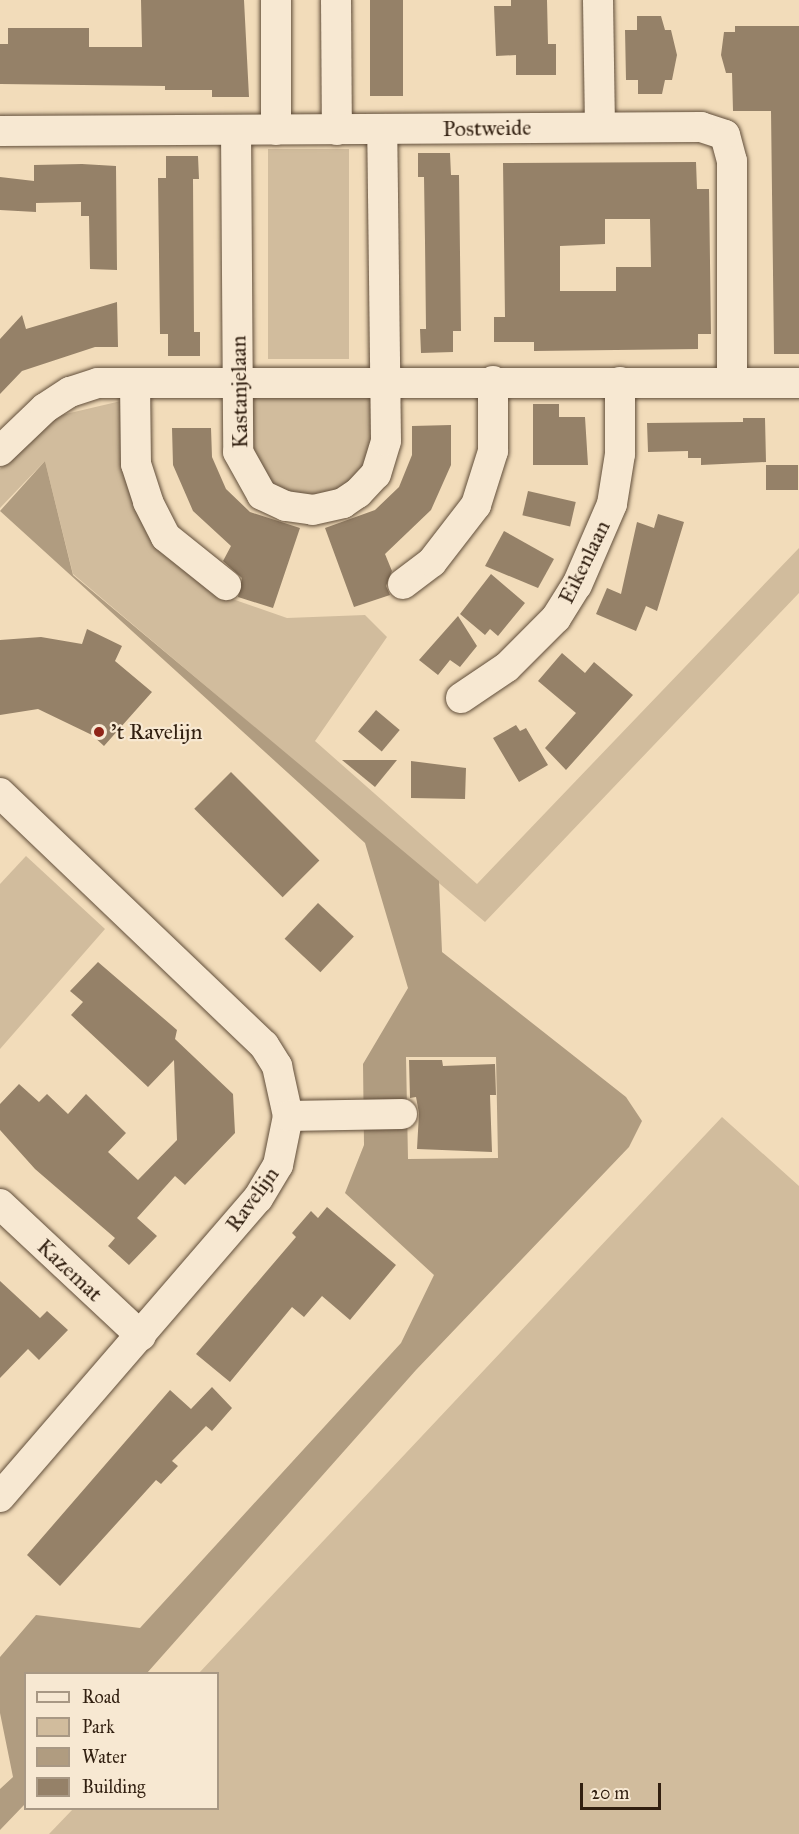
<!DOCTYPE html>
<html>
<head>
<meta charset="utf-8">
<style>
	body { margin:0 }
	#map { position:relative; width:799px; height:1834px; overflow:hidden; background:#f2dcba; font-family:"IM FELL Great Primer",serif }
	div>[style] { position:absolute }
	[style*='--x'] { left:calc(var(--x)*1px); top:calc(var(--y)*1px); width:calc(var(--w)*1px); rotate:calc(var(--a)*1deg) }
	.green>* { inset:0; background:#d1bc9d; transform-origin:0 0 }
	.water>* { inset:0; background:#b09c80 }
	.building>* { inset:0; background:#958168; transform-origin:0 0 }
	.roads { filter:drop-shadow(0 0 2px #614e3a) drop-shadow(0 0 2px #614e3a) }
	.minor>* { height:30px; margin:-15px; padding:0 15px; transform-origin:15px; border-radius:15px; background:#f7e8d2 }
	.dots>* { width:16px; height:16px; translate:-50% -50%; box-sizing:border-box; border:3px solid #f7e8d2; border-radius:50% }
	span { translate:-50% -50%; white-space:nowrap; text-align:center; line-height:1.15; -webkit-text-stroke:4.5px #f7e8d2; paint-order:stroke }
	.street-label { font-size:22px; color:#311f10 }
	.poi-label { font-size:22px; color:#311f10 }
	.left { translate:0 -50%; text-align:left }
	.legend { position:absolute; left:24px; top:1672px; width:195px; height:138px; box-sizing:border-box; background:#f7e8d2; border:2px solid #a89884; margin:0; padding:8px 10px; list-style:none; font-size:18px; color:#311f10 }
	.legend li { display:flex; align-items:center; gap:12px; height:30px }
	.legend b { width:30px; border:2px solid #a89884 }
	.scale { position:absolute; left:580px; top:1783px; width:81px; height:27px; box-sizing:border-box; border:3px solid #311f10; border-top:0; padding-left:8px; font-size:18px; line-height:21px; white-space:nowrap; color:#311f10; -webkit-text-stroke:4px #f7e8d2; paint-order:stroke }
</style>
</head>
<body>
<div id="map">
	<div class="green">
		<div style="left:268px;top:149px;width:81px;height:210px"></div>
		<div style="clip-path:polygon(244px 394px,379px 396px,381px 440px,360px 482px,313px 501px,268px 485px,249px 457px)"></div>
		<div style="clip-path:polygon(121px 401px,121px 443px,218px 594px,287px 618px,365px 615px,387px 637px,315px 741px,477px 884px,799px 548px,799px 593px,485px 922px,73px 574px,45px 461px,0 508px,0 469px,32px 434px,57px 416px)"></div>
		<div style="clip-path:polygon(26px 856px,105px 929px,0 1049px,0 884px)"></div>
		<div style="clip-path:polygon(722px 1117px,799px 1186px,799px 1834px,49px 1834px,73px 1809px,218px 1808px,218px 1674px,199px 1673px)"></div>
	</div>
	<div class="water">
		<div style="clip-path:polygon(evenodd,45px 461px,73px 575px,439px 881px,442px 952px,626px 1097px,642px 1121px,629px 1147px,416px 1370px,147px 1673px,26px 1674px,25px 1804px,0 1830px,0 1789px,13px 1777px,0 1713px,0 1657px,36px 1615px,140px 1628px,401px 1343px,434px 1275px,345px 1193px,364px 1145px,363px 1064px,408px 988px,365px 843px,0 511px,45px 461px,406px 1057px,496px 1057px,498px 1158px,408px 1159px,406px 1057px)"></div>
	</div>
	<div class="building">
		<div style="clip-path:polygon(141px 0,244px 0,249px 97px,212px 97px,212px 90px,165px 90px,165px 86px,0 84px,0 44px,8px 44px,8px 28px,89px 28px,89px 47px,142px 47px)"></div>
		<div style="left:370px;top:0;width:33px;height:96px"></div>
		<div style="clip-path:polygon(511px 0,547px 0,548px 44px,556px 44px,556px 75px,516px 75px,516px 55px,496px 56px,494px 6px,511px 6px)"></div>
		<div style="clip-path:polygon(637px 16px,661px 16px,665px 30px,671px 30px,677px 55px,672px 80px,665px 80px,662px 94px,638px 94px,638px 80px,626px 80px,625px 30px,637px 30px)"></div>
		<div style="clip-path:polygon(735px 26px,799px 26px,799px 354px,774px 354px,771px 111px,733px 111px,732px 73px,726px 73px,721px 55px,724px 32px,735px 32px)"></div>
		<div style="clip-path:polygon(418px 153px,450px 153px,451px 175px,459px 175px,461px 331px,453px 331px,453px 352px,421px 353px,420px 329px,426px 329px,425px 242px,424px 177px,418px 177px)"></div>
		<div style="clip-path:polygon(166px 156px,198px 156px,199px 179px,193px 179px,194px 332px,200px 332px,200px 356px,168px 356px,168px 334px,160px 334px,158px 178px,166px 178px)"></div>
		<div style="clip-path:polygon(evenodd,696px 162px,697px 189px,709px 189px,711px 334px,698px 334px,698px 349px,534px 351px,534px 342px,494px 342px,494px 317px,505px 317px,503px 163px,696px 162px,605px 219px,650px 219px,651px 267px,616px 267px,616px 291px,560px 291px,560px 246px,605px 244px,605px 219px)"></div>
		<div style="clip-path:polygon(82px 164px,116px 166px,117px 270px,90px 269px,89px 216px,81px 216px,81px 202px,36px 203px,36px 212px,0 210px,0 177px,34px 181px,34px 165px)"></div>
		<div style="clip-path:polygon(117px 302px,118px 347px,95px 347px,22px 371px,0 394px,0 339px,22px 315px,26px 329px)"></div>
		<div style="clip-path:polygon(533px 404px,559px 404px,559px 417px,585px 417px,588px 465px,533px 465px)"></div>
		<div style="clip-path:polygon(743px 418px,765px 418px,766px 462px,701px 465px,701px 458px,688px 458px,688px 451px,648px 452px,647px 423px,743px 422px)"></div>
		<div style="clip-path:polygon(451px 425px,451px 465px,431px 510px,385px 554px,392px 571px,386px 586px,390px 595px,354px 607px,325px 528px,375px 510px,399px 487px,412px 455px,412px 426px)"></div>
		<div style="clip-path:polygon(172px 428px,211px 428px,212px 457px,226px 489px,250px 512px,300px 528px,273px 608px,238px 597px,242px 578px,223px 561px,231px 546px,193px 511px,173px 465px)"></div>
		<div style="left:766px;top:465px;width:32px;height:25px"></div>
		<div style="left:528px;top:491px;width:49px;height:25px;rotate:13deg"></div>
		<div style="clip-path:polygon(658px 514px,684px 522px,657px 611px,646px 606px,636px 631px,596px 614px,607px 588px,621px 594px,637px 522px,654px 528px)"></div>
		<div style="clip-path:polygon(504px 531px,554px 559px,538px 588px,485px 566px)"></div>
		<div style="clip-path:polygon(491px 574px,525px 603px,498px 636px,490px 629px,485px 635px,460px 614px)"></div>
		<div style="clip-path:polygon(458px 616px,477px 646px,460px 667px,450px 660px,438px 675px,419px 660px)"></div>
		<div style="clip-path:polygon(87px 629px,122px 646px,115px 661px,152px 692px,104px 746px,92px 735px,38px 709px,0 715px,0 640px,41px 637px,82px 644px)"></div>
		<div style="clip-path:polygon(562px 653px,585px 673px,594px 662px,633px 695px,566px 770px,545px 748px,576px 713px,538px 681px)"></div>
		<div style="left:376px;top:710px;width:31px;height:28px;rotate:40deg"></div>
		<div style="clip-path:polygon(516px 725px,520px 731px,526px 728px,548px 765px,519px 782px,493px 738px)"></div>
		<div style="clip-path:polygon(342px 760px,397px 760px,375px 787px)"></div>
		<div style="clip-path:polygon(411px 761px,466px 768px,465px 799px,411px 798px)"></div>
		<div style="left:231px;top:772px;width:125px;height:52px;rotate:45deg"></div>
		<div style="left:318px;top:903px;width:49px;height:49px;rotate:43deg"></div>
		<div style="clip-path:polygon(98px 962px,177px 1030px,175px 1039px,233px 1094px,235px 1133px,185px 1185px,175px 1176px,137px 1218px,157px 1236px,129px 1265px,108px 1246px,115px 1238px,35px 1169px,0 1130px,0 1104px,19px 1084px,39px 1102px,47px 1094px,68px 1114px,86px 1094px,126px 1133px,108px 1152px,138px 1180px,177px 1140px,174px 1060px,148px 1087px,71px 1015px,83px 1002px,70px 991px)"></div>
		<div style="clip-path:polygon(409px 1060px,442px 1060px,443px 1066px,495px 1064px,496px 1095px,490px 1095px,492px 1152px,417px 1149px,419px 1113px,416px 1097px,410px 1098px)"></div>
		<div style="clip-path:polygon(327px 1207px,396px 1265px,350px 1320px,322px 1296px,304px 1317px,292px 1307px,230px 1382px,196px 1354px,296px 1237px,292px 1233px,311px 1211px,318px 1218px)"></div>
		<div style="clip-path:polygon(0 1281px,40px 1318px,47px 1311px,68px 1330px,39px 1360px,28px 1349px,0 1378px)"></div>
		<div style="clip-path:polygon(212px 1387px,232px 1408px,212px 1431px,206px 1426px,172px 1461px,178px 1466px,161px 1484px,156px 1480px,60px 1586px,27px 1555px,170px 1390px,191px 1409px)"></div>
	</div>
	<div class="roads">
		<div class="minor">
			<div style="--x:336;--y:0;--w:130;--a:89.6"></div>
			<div style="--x:598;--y:0;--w:127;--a:89.1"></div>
			<div style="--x:236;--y:130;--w:322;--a:89.6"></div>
			<div style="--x:238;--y:452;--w:49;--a:60.8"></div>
			<div style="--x:262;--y:495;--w:26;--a:25"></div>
			<div style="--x:286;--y:506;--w:27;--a:8"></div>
			<div style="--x:313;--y:510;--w:31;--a:-13"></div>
			<div style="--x:343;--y:503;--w:18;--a:-34"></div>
			<div style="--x:358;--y:493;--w:26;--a:-47"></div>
			<div style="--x:376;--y:474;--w:34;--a:-73"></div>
			<div style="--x:386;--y:441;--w:312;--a:-90.7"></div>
			<div style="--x:276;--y:130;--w:130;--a:-90"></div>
			<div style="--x:0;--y:131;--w:701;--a:-0.33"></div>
			<div style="--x:701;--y:127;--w:25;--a:18"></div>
			<div style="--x:725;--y:135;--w:27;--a:75"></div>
			<div style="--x:732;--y:161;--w:221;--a:90"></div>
			<div style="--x:135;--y:383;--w:81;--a:89.3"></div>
			<div style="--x:136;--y:464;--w:40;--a:72"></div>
			<div style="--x:148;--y:502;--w:39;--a:63"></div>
			<div style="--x:166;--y:537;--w:77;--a:38.7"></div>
			<div style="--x:0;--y:451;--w:62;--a:-43.7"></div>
			<div style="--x:45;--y:408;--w:30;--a:-33"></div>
			<div style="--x:70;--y:392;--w:29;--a:-18"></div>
			<div style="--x:98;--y:383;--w:701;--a:0"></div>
			<div style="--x:403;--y:584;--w:36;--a:-37"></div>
			<div style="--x:432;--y:562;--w:72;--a:-52.3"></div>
			<div style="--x:476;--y:505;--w:57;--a:-72.5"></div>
			<div style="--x:493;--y:451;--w:70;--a:-90"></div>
			<div style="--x:461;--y:698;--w:55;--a:-34"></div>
			<div style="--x:507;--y:667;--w:69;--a:-45"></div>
			<div style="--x:556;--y:618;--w:39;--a:-58"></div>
			<div style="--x:577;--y:585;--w:88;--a:-66.6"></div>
			<div style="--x:612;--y:504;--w:51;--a:-80.9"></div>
			<div style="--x:620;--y:454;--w:72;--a:-90"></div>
			<div style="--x:0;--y:793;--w:365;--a:43.7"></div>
			<div style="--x:264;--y:1045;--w:25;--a:58"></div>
			<div style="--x:277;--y:1066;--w:51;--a:77.6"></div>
			<div style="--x:288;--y:1116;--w:50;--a:101.5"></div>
			<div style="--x:278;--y:1165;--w:39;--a:121"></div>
			<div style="--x:258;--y:1198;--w:395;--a:130.8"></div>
			<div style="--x:288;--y:1116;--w:114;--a:-1"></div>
			<div style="--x:0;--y:1204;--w:193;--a:43.1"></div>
		</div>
	</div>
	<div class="dots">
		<div style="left:99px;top:732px;background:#8f2418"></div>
	</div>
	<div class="street-label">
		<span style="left:487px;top:128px;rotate:-1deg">Postweide</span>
		<span style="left:239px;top:392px;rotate:-91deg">Kastanjelaan</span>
		<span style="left:584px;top:562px;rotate:-64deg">Eikenlaan</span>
		<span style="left:252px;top:1199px;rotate:-54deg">Ravelijn</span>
		<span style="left:70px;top:1270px;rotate:43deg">Kazemat</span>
	</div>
	<div class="poi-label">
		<span class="left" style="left:111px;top:732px">'t Ravelijn</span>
	</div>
	<ul class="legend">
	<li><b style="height:8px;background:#f7e8d2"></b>Road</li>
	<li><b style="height:16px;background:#d1bc9d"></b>Park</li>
	<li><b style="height:16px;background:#b09c80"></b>Water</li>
	<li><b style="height:16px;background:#958168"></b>Building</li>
	</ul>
	<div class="scale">20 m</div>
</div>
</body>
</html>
